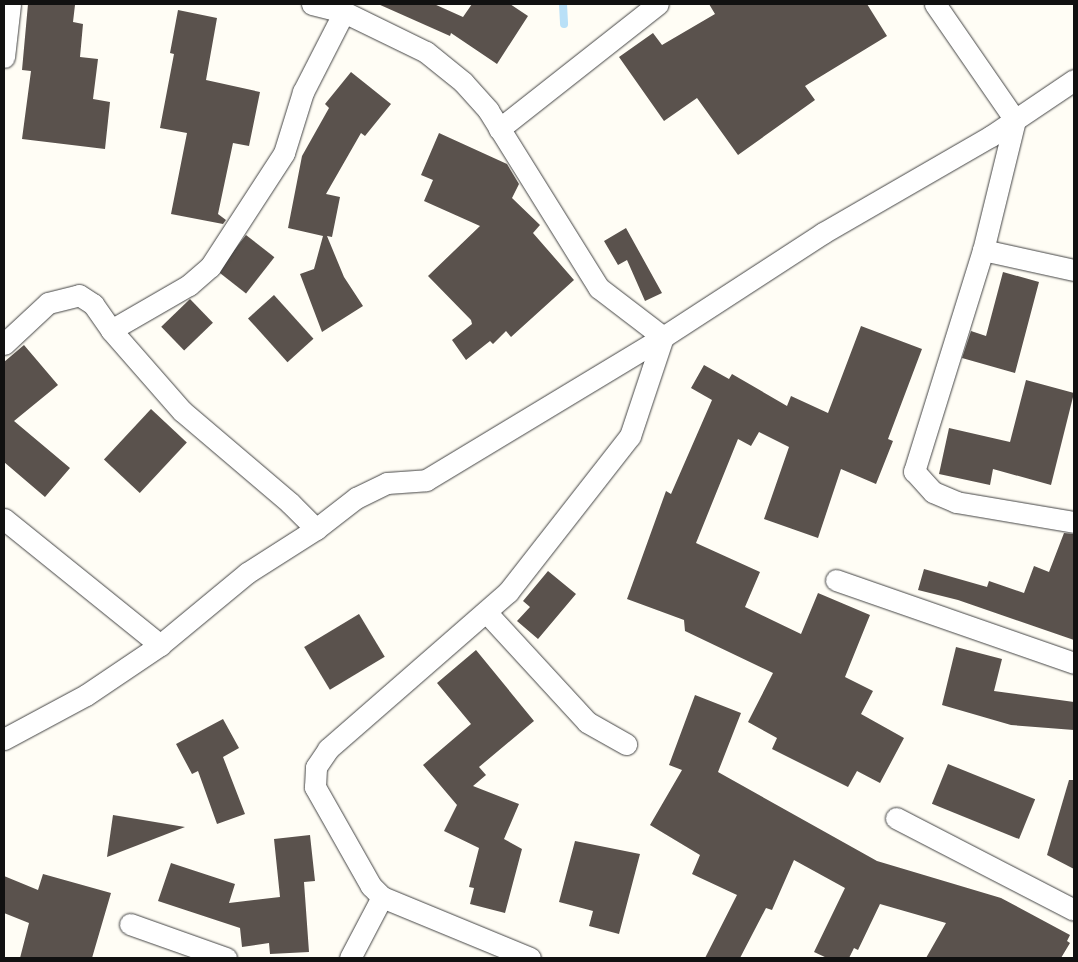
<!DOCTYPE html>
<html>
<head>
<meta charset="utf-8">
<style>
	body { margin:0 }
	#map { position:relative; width:1078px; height:962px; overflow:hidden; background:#fffdf5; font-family:Merriweather,serif }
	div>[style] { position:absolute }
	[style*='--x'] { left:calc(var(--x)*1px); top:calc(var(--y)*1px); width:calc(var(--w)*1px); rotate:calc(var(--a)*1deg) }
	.stream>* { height:8px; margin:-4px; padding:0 4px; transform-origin:4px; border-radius:4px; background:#b9e0f7 }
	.building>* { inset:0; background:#5a524d; transform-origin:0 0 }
	.roads { filter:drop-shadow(0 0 1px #444) drop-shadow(0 0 1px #444) }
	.minor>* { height:21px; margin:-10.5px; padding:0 10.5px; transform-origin:10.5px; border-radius:10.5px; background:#fff }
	span { translate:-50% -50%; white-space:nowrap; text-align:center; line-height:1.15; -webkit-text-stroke:5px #fff; paint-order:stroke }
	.frame { position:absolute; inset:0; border:5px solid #111; pointer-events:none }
</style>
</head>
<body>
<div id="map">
	<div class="stream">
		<div style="--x:563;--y:4;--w:20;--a:87"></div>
	</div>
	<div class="building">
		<div style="clip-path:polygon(28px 4px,75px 5px,73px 22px,83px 24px,80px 57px,98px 59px,93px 99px,110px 102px,105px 149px,22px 139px,31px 71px,22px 70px)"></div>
		<div style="clip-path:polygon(378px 4px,434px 4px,463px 17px,472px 4px,510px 4px,528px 16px,497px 64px,451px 33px,450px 36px)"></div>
		<div style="clip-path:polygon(709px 4px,867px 4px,887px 36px,805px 86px,815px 100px,738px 155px,697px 98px,664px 121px,619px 57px,653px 33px,662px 45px,715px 14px)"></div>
		<div style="clip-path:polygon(178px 10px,217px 18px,206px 80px,260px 92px,249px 146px,233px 143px,218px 214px,226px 220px,223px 224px,171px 214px,187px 133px,160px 128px,174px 54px,170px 53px)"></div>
		<div style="clip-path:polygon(351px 72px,391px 104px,365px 136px,361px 133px,326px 194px,340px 197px,332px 237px,327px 236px,344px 277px,363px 306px,322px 332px,300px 274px,314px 269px,323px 236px,288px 228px,302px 156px,329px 108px,325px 104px)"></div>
		<div style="clip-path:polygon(439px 133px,507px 164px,519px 184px,512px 198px,540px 225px,533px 233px,574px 280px,511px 337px,506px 331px,493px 344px,490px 341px,466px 360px,452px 340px,472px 324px,471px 320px,428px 276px,480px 226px,424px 201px,433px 180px,421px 175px)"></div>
		<div style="clip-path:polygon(626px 228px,662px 293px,645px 301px,627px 260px,618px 265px,604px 241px)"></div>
		<div style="left:246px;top:235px;width:36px;height:46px;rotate:38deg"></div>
		<div style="clip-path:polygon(1003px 272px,1039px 282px,1015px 373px,962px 358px,971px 331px,986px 336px)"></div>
		<div style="left:274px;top:295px;width:59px;height:35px;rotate:48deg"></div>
		<div style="left:190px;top:299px;width:33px;height:40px;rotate:46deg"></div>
		<div style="clip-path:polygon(861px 326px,922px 349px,888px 439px,893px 441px,876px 484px,841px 469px,818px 538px,764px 519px,789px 447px,759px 432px,751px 446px,738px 439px,696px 543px,760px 572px,745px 607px,801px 634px,818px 593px,870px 615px,845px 677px,873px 691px,861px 714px,904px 738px,880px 783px,857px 771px,848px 787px,772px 749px,777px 738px,748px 722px,773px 673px,685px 631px,684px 620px,627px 599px,666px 491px,671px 494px,712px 400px,691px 388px,704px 365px,729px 379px,732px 374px,787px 406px,791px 396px,828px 413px)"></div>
		<div style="clip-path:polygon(24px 345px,58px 385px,14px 421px,70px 468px,45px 497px,4px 462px,4px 362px)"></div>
		<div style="clip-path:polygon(1026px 380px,1074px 393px,1051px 485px,993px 469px,990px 485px,939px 474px,949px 428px,1010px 442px)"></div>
		<div style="left:151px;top:409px;width:49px;height:69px;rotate:43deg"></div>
		<div style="clip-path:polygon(1064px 533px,1074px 534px,1074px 640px,958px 600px,918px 590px,924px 569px,987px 587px,989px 581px,1024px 593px,1034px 566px,1049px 572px)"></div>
		<div style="clip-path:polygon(548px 571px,576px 594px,538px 639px,517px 621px,530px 607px,523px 601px)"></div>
		<div style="left:359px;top:614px;width:50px;height:64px;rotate:59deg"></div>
		<div style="clip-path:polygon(956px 647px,1002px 659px,994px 691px,1074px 702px,1074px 730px,1011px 725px,942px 705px)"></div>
		<div style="clip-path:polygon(476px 650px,534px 721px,479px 767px,486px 775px,473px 786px,519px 804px,504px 839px,522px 849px,505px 913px,470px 904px,474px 888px,469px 887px,479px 848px,444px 831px,457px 805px,423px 765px,471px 724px,437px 683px)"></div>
		<div style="clip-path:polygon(695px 695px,741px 713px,718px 772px,877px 861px,1001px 898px,1070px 935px,1067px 941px,1070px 943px,1061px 958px,926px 958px,946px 923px,880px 904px,858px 950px,854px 948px,849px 958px,827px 958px,814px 952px,845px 888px,794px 860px,772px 910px,766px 908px,740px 958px,705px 958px,737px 895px,692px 874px,700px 855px,650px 825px,682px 770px,669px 765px)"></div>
		<div style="clip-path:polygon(223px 719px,239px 748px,223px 757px,245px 814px,217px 824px,198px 771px,192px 774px,176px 744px)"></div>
		<div style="left:948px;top:764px;width:94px;height:43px;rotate:22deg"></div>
		<div style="clip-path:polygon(1069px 780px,1074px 780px,1074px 869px,1047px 855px)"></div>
		<div style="clip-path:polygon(113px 815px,185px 827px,107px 857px)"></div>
		<div style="clip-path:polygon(310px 835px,315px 881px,304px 882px,309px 952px,270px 954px,269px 943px,242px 947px,240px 928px,158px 901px,171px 863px,235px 884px,229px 903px,280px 897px,274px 839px)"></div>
		<div style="clip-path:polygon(575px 841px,640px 854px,619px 934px,589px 926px,593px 911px,559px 902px)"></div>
		<div style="clip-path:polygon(43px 874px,111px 893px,92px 958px,20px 958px,29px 923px,4px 913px,4px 876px,38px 890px)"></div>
	</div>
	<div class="roads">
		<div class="minor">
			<div style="--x:312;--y:4;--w:33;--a:14"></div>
			<div style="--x:344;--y:12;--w:91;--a:26"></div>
			<div style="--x:426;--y:52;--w:48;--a:39"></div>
			<div style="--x:463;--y:82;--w:38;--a:48"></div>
			<div style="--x:488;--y:110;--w:210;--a:58.1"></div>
			<div style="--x:599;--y:288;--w:81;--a:37.4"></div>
			<div style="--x:935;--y:4;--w:141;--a:55.4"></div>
			<div style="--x:1015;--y:120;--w:134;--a:103.8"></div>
			<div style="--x:983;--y:250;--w:232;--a:107.3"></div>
			<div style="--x:914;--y:471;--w:28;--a:48"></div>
			<div style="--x:933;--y:492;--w:25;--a:23"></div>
			<div style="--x:956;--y:502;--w:120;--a:9.6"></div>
			<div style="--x:4;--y:57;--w:53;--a:-83.5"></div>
			<div style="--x:499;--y:129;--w:202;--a:-38.2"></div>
			<div style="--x:983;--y:250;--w:93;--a:12.4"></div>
			<div style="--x:111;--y:330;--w:90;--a:-30"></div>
			<div style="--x:189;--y:285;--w:28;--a:-41"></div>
			<div style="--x:210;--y:267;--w:136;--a:-57"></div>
			<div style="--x:284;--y:153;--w:64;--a:-72.7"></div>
			<div style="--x:303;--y:92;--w:90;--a:-62.9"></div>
			<div style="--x:4;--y:344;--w:60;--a:-43"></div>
			<div style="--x:48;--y:303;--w:32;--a:-14"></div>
			<div style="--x:79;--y:295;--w:17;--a:33"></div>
			<div style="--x:93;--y:304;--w:32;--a:55"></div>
			<div style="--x:111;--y:330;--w:108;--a:48.8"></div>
			<div style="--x:182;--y:411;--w:142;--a:40.4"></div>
			<div style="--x:290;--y:503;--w:37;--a:45"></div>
			<div style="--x:4;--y:519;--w:201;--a:38.9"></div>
			<div style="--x:836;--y:580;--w:252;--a:19.2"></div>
			<div style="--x:486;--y:612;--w:149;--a:47.4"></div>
			<div style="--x:587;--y:722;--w:45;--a:29.4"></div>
			<div style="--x:4;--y:739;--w:93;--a:-28.2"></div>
			<div style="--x:86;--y:695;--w:89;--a:-34"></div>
			<div style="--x:160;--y:645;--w:113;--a:-39.6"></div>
			<div style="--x:247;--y:573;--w:82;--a:-32.5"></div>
			<div style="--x:316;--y:529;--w:51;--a:-37.8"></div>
			<div style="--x:356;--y:498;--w:34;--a:-26"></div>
			<div style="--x:387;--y:483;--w:39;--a:-4"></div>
			<div style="--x:426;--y:480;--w:277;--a:-31.1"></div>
			<div style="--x:663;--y:337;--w:191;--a:-33"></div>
			<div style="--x:823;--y:233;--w:194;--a:-30"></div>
			<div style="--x:991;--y:136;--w:100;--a:-34"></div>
			<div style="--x:896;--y:818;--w:200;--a:27.3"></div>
			<div style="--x:130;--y:924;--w:102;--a:19.5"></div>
			<div style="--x:350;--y:958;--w:69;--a:-62.3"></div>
			<div style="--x:530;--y:958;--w:160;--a:-157.6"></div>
			<div style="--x:382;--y:897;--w:16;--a:-135"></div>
			<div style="--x:371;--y:886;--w:114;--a:-119.5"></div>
			<div style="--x:315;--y:787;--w:20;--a:-87"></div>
			<div style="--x:316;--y:767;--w:22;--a:-56"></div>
			<div style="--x:328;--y:749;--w:239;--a:-41.1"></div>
			<div style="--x:508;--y:592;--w:198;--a:-52"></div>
			<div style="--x:630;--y:436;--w:104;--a:-71.6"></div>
		</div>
	</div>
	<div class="frame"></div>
</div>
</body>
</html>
